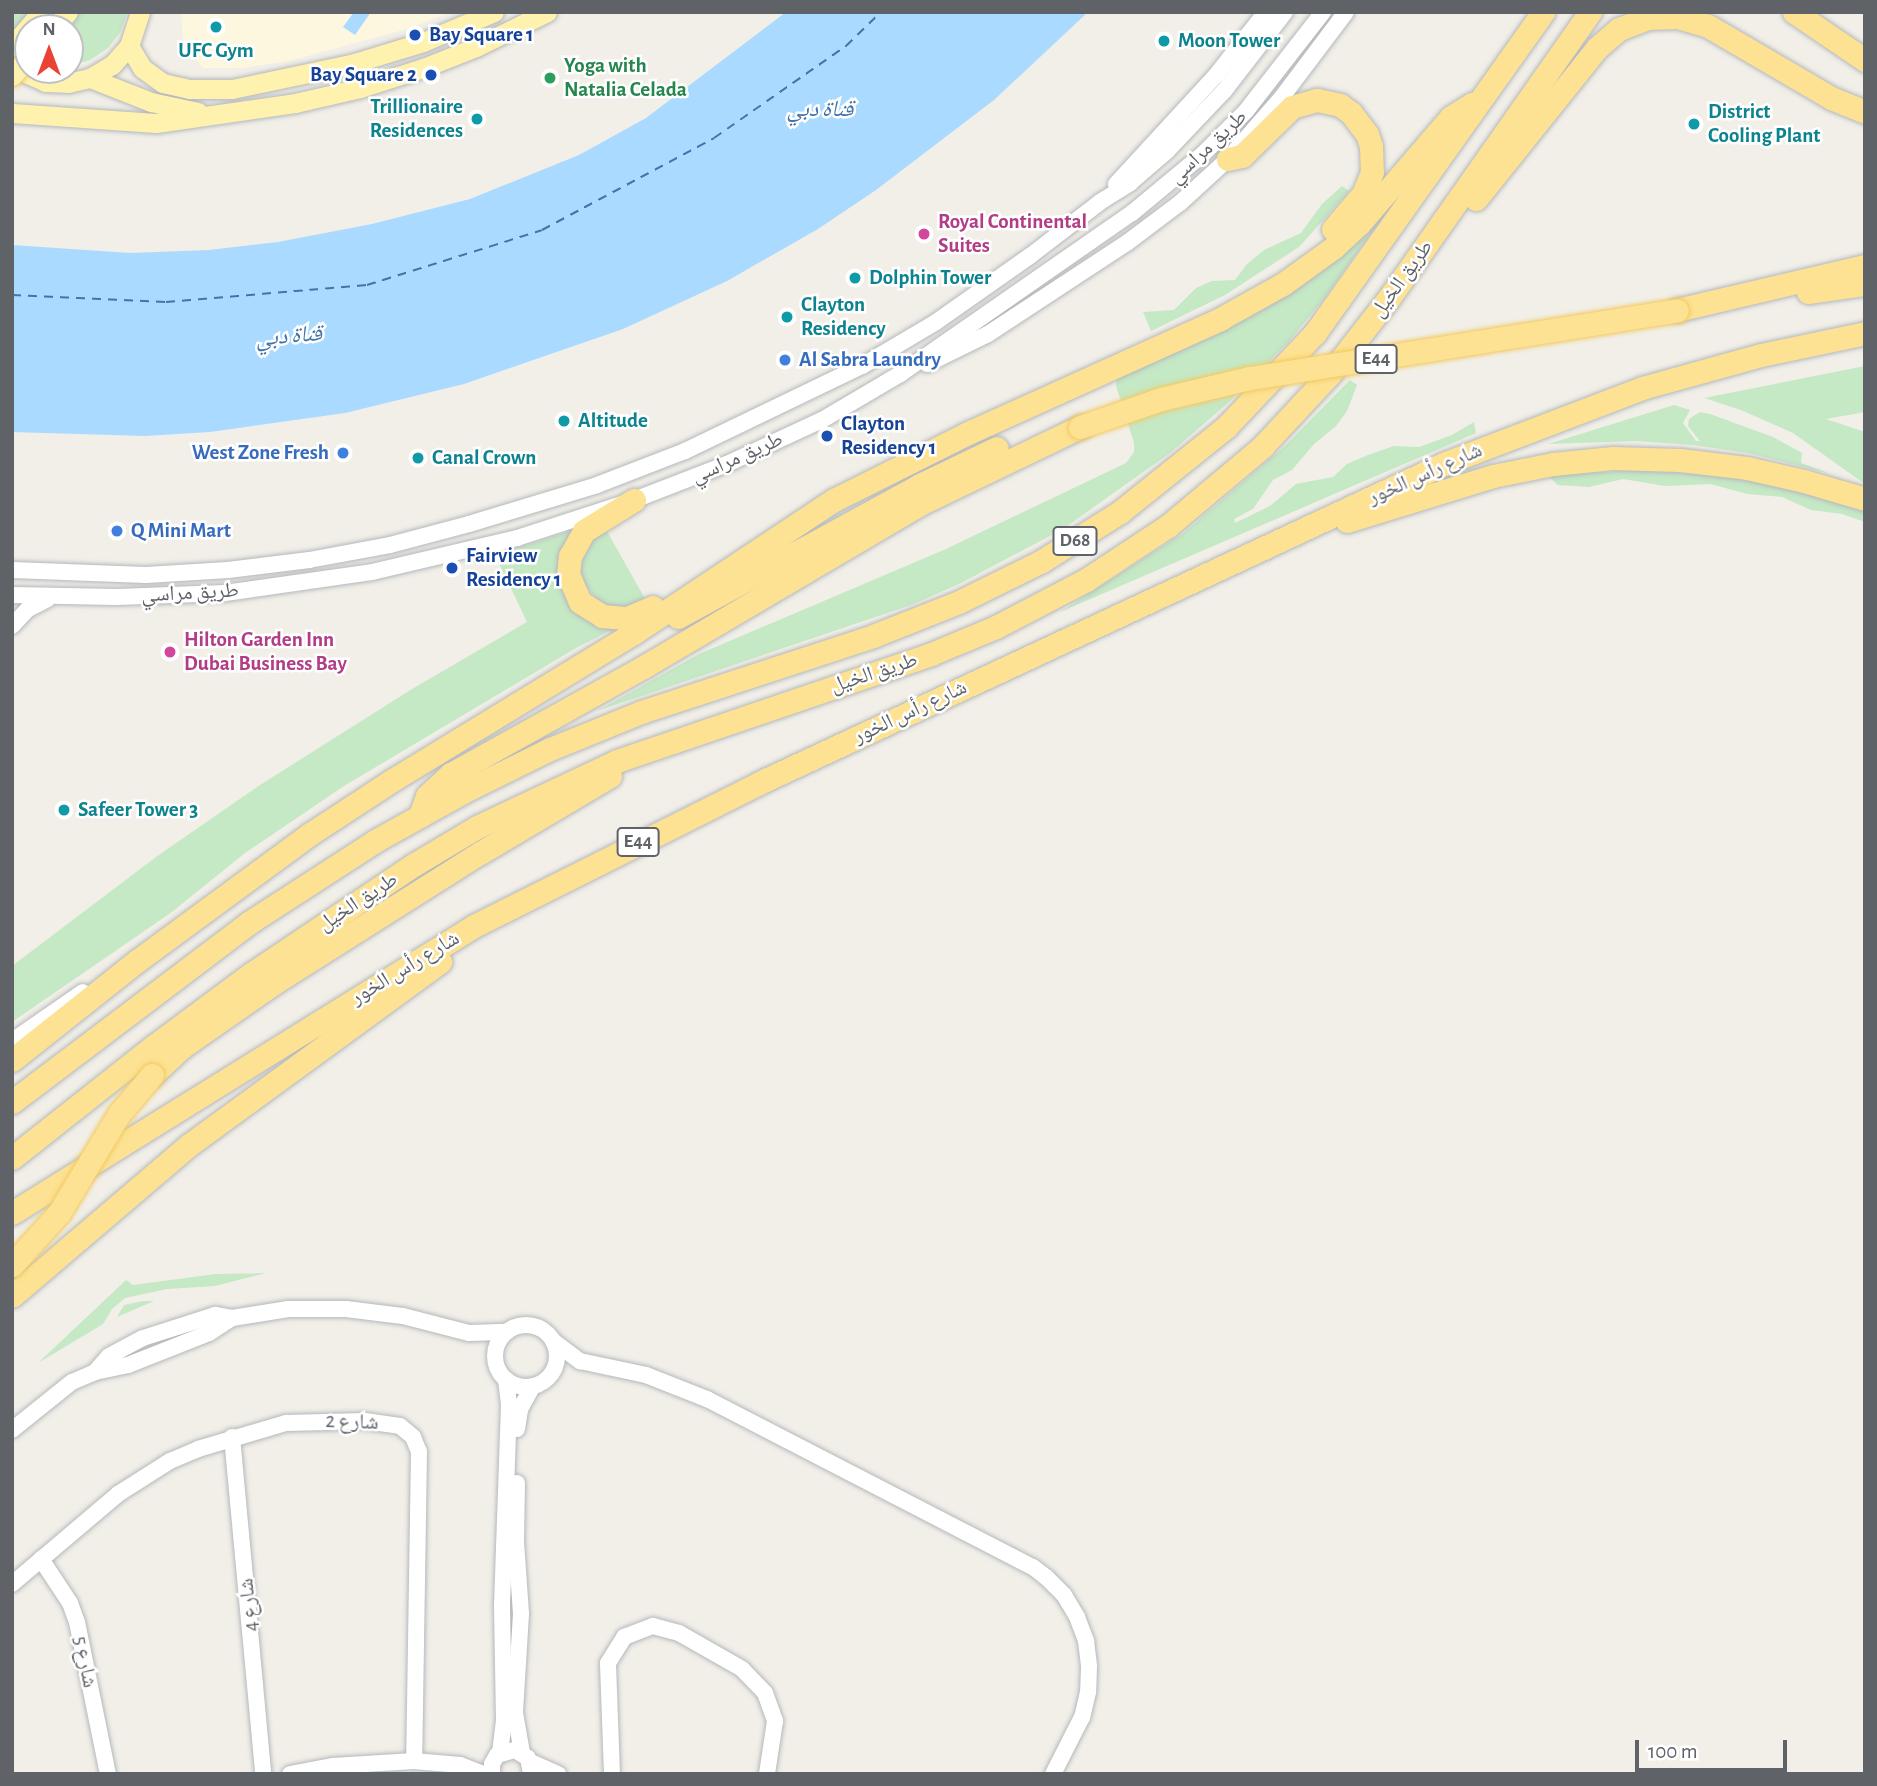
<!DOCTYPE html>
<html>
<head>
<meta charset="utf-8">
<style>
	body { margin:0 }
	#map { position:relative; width:1877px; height:1786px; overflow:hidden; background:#f1efe8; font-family:"Alegreya Sans","Noto Naskh Arabic",sans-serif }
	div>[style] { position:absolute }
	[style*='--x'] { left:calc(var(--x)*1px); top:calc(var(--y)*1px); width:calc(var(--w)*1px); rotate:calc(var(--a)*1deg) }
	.commercial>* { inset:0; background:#fef7e0 }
	.green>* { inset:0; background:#c5e8c5 }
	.water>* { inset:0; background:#aadaff }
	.ferry>* { height:2px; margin-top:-1px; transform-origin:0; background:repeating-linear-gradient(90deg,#4174aa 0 9px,transparent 0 16px) }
	.roads { filter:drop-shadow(0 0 2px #b5b8bc) drop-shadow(0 0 2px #b5b8bc) }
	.minor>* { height:16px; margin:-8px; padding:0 8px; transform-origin:8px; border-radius:8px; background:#fff }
	.minor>.ring { margin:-8px; padding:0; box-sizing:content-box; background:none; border:16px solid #fff; border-radius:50% }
	.major>* { height:19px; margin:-9.5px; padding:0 9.5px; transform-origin:9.5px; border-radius:9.5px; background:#fff2af }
	.highway>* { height:23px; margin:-11.5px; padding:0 11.5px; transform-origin:11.5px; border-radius:11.5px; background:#fde293 }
	.bridges { filter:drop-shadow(0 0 2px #f2c960) drop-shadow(0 0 2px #f2c960) }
	.major-bridge>* { height:19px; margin:-9.5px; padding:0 9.5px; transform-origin:9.5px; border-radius:9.5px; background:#fff2af }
	.highway-bridge>* { height:23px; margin:-11.5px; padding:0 11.5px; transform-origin:11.5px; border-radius:11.5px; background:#fde293 }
	.dots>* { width:19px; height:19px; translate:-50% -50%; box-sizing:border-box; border:4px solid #fff; border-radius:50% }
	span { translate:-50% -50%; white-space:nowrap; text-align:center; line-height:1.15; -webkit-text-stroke:5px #fff; paint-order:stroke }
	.shield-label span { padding:2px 5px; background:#fff; border:2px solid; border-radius:5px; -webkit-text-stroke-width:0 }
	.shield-label { font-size:19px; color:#5f6368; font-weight:700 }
	.transit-label { font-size:21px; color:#164399; font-weight:700 }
	.left { translate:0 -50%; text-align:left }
	.right { translate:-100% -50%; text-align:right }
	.culture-label { font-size:21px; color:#0d838f; font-weight:700 }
	.leisure-label { font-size:21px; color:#27864d; font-weight:700 }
	.street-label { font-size:21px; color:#5f6368 }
	.hotel-label { font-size:21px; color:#b23c85; font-weight:700 }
	.shop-label { font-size:21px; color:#366cbe; font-weight:700 }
	.water-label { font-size:23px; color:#4174aa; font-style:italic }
	.frame { position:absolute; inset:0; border:14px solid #5f6368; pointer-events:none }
	.north { position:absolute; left:14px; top:14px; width:70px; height:70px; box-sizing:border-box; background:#fff; border:2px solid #bfc1c3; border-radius:50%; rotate:0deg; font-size:19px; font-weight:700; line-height:28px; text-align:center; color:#5f6368 }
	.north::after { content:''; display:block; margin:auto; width:24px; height:32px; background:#ea4335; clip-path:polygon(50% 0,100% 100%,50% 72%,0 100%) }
	.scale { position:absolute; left:1635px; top:1740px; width:152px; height:32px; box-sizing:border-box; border:4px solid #5f6368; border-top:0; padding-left:9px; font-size:21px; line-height:24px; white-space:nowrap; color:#5f6368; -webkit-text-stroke:5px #fff; paint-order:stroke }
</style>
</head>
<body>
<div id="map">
	<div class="commercial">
		<div style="clip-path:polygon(181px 12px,450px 12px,410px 28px,289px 61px,241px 68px,203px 68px,183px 42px)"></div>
	</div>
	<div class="green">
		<div style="clip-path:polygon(12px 12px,127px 12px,121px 31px,108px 48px,90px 60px,70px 66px,70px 28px,28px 28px,28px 57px,12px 44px)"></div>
		<div style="clip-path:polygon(1342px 186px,1349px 191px,1299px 247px,1225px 295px,1151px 331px,1143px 312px,1174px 310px,1196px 288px,1212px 281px,1235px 280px,1247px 264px,1264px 250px,1301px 233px,1322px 204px)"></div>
		<div style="clip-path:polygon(1398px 195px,1324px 299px,1289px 341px,1229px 402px,1170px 453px,1063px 529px,961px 583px,914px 604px,597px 711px,699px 654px,946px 549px,1126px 463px,1134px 452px,1134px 443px,1116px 386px,1116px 378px,1183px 345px)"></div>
		<div style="clip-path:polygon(1865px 366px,1865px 412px,1826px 419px,1865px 432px,1865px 484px,1793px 433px,1741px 410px,1704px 398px)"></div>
		<div style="clip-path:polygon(1350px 380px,1357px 385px,1347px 411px,1336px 426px,1314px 444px,1292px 470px,1273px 480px,1253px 509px,1234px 519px,1235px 523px,1270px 506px,1296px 484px,1333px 477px,1347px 464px,1368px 455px,1394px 446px,1419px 447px,1452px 435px,1474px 422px,1476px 433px,1060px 612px,1182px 534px,1285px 446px)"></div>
		<div style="clip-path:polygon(1674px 405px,1690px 410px,1683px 423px,1696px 441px,1700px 441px,1688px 426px,1689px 419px,1700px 412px,1710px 414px,1773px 437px,1802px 453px,1801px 463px,1831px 474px,1748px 453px,1693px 445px,1636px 441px,1548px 444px)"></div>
		<div style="clip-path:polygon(1639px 470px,1734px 476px,1794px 489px,1865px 512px,1865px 522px,1842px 514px,1811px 510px,1782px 497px,1748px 494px,1710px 484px,1665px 486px,1623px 479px,1589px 487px,1558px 485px,1547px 475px)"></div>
		<div style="clip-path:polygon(604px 526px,648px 604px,633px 611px,604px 607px,584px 584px,580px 568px,583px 551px,589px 539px)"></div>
		<div style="clip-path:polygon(580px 528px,563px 582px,627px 622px,576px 648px,344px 786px,245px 853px,172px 912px,12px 1022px,12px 966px,156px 857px,260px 785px,412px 689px,527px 622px,495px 555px)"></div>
		<div style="clip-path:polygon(266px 1273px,215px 1286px,167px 1289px,125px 1298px,112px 1309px,103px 1324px,38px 1363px,126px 1280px,133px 1285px,216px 1274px)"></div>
		<div style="clip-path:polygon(143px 1301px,154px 1301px,117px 1317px,124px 1305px)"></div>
	</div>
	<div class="water">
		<div style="clip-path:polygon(354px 12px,371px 12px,355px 35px,343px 27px)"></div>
		<div style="clip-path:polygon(786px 12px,1088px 12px,994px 100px,876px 190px,818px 229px,727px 281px,623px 329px,464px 384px,345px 413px,210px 432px,145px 436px,12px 432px,12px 245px,130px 253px,209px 250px,278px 242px,372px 224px,470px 199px,579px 155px,646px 118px)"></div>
	</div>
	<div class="ferry">
		<div style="--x:12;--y:295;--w:154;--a:2.6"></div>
		<div style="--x:166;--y:302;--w:202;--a:-4.8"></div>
		<div style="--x:367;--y:285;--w:183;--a:-17.4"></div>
		<div style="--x:542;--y:230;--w:195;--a:-28.1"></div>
		<div style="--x:714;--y:138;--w:161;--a:-34.9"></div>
		<div style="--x:846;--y:46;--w:49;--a:-44.2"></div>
	</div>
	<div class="roads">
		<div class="minor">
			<div style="--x:1116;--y:184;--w:149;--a:-47.4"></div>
			<div style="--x:1217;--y:74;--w:79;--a:-51.7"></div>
			<div style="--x:927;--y:364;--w:68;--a:-26.2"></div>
			<div style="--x:988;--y:334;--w:168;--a:-33.3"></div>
			<div style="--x:1128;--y:242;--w:65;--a:-36.9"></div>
			<div style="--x:1180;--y:203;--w:65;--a:-42.5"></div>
			<div style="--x:1228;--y:159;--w:82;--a:-48.9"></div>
			<div style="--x:1282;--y:97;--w:106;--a:-53"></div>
			<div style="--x:12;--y:570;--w:134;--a:2.1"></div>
			<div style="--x:146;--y:575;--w:82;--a:-3.5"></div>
			<div style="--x:228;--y:570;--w:82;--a:-7"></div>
			<div style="--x:309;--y:560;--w:82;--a:-10.5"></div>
			<div style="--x:390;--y:545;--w:82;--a:-14.9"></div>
			<div style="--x:469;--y:524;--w:134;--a:-16.9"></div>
			<div style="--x:597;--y:485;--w:94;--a:-21.1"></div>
			<div style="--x:685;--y:451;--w:196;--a:-25.7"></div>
			<div style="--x:862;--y:366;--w:86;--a:-30.7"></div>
			<div style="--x:936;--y:322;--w:115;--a:-35.1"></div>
			<div style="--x:1030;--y:256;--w:88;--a:-37.6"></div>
			<div style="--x:1100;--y:202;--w:36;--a:-32"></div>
			<div style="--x:1130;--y:183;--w:49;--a:-40.9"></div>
			<div style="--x:1167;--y:151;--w:83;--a:-46.5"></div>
			<div style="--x:1224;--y:91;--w:100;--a:-52.3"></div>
			<div style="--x:12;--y:595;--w:105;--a:1.1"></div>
			<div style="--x:117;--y:597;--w:108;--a:-2.1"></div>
			<div style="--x:225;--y:593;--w:148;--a:-8.1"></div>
			<div style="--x:372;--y:572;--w:149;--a:-13.2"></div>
			<div style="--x:517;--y:538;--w:123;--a:-18"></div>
			<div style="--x:634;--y:500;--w:100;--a:-21.2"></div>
			<div style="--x:727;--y:464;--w:105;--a:-24.9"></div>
			<div style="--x:822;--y:420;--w:91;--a:-30.5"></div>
			<div style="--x:900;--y:374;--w:282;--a:-34.8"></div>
			<div style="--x:1132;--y:213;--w:92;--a:-39.7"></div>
			<div style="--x:1203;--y:154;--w:61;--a:-45"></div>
			<div style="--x:1246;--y:111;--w:125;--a:-52.1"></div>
			<div style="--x:12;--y:626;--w:23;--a:-47"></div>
			<div style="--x:28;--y:609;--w:22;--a:-27"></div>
			<div style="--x:12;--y:1041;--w:86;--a:-34.6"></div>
			<div class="ring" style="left:495px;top:1325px;width:46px;height:46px"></div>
			<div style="--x:553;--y:1341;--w:34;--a:37"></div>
			<div style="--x:580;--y:1361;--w:67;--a:12"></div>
			<div style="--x:646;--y:1375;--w:66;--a:21.5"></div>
			<div style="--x:707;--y:1399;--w:367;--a:27.3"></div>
			<div style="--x:1033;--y:1567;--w:16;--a:38"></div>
			<div style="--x:1046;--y:1577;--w:25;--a:45"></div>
			<div style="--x:1064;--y:1595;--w:26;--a:59"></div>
			<div style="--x:1077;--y:1617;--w:26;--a:69"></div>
			<div style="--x:1086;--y:1641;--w:26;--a:83"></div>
			<div style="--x:1089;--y:1667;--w:25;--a:92"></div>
			<div style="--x:1088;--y:1692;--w:26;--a:103"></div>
			<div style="--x:1082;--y:1717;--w:64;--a:117"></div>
			<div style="--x:95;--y:1372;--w:21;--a:-49"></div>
			<div style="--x:109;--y:1356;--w:38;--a:-28"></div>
			<div style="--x:143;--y:1338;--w:76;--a:-17.7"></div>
			<div style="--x:215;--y:1315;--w:17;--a:10"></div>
			<div style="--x:232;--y:1318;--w:57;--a:-9.1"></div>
			<div style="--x:288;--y:1309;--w:58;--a:0"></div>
			<div style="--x:346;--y:1309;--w:57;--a:7"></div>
			<div style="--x:403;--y:1316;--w:68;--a:14.4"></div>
			<div style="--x:469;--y:1333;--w:38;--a:-2"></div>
			<div style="--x:517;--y:1429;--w:20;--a:-81"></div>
			<div style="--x:520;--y:1409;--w:26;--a:-61"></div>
			<div style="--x:12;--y:1430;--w:77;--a:-38.7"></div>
			<div style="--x:72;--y:1382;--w:25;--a:-23"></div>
			<div style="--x:95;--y:1372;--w:34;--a:-12"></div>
			<div style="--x:128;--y:1365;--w:87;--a:-21.6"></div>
			<div style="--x:209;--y:1333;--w:27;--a:-33"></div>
			<div style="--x:232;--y:1437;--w:338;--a:84.7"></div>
			<div style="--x:517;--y:1483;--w:59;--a:91"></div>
			<div style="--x:516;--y:1542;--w:72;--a:86"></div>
			<div style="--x:521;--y:1614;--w:99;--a:93.5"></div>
			<div style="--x:515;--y:1713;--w:40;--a:80"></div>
			<div style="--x:41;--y:1559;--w:53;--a:56.6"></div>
			<div style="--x:70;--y:1603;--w:20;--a:70"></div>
			<div style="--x:77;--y:1622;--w:155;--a:78.5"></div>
			<div style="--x:12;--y:1584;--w:139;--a:-40.3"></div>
			<div style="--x:118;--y:1494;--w:62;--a:-32.4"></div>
			<div style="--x:170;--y:1461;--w:30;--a:-23"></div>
			<div style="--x:198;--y:1449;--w:92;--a:-16.5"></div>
			<div style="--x:286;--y:1423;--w:79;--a:-1.5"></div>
			<div style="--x:365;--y:1421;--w:35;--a:8"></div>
			<div style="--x:400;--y:1426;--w:17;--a:40"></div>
			<div style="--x:413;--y:1437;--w:16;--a:68"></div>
			<div style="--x:419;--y:1452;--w:309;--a:90.9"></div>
			<div style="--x:500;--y:1753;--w:32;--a:-83"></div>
			<div style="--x:504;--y:1721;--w:116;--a:-91"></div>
			<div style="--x:502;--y:1605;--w:201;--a:-88"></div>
			<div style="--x:509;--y:1404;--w:25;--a:-97"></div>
			<div style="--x:531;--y:1762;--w:30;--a:24"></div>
			<div style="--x:290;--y:1774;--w:44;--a:-10.5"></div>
			<div style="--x:333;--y:1766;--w:81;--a:-3.5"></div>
			<div style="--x:414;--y:1761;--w:46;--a:5"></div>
			<div style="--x:460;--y:1765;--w:25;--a:21"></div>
			<div style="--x:492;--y:1774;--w:10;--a:-90"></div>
			<div style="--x:492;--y:1764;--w:10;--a:-61"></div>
			<div style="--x:497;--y:1755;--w:19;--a:-16"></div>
			<div style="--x:515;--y:1750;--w:15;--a:32"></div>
			<div style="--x:528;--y:1758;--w:16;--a:79"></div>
			<div style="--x:612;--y:1774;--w:111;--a:-92.1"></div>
			<div style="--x:608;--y:1663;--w:31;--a:-58"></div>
			<div style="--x:624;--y:1637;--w:31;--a:-21"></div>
			<div style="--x:653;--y:1626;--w:27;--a:15"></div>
			<div style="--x:679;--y:1633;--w:73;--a:29.7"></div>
			<div style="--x:742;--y:1669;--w:33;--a:46"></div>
			<div style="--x:765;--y:1693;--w:30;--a:70"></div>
			<div style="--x:775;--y:1721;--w:54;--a:98.6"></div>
		</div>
		<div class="major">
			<div style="--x:54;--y:28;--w:21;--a:-49"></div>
			<div style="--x:12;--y:46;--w:45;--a:-49.5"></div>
			<div style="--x:129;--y:46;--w:26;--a:59"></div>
			<div style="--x:142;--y:68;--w:26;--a:36"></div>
			<div style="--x:163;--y:83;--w:28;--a:13"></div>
			<div style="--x:190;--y:89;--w:42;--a:0"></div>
			<div style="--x:232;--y:89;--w:122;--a:-11.9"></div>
			<div style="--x:351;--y:64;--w:75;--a:-17"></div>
			<div style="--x:423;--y:42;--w:77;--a:-22.9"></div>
			<div style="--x:12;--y:67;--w:36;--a:24"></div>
			<div style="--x:45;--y:82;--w:23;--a:2"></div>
			<div style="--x:68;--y:83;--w:23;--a:-13"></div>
			<div style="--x:90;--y:78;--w:26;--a:-31"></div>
			<div style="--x:112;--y:65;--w:25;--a:-48"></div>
			<div style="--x:129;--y:46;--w:36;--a:-72"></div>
			<div style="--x:90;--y:78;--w:66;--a:21.5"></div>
			<div style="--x:151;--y:102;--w:48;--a:12"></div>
			<div style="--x:12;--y:113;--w:144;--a:4"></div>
			<div style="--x:156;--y:123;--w:140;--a:-8.2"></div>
			<div style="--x:295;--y:103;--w:67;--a:-13"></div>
			<div style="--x:360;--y:88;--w:66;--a:-17.6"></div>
			<div style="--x:423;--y:68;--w:57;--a:-21.6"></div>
			<div style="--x:476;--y:47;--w:79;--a:-26.2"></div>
		</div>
		<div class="highway">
			<div style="--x:1794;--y:12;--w:86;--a:34.1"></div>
			<div style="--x:1228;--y:159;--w:14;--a:-12"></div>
			<div style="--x:1242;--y:156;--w:70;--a:-44.4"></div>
			<div style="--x:1292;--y:107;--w:26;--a:-16"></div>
			<div style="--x:1317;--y:100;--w:24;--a:12"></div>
			<div style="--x:1340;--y:105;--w:14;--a:36"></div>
			<div style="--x:1351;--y:113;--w:26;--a:53"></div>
			<div style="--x:1367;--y:134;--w:13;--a:72"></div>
			<div style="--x:1371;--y:146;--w:26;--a:88"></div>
			<div style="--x:1372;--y:172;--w:24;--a:112"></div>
			<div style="--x:1363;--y:194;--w:46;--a:130.6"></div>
			<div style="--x:1476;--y:199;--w:193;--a:-51.3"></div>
			<div style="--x:1597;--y:48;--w:29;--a:-41"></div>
			<div style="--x:1619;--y:29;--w:31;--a:-21"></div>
			<div style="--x:1648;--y:18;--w:29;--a:-2"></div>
			<div style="--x:1677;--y:17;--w:32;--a:16"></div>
			<div style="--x:1708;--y:26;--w:143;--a:30.3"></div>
			<div style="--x:1831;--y:98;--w:37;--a:22"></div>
			<div style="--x:1808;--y:292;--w:58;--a:-8"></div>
			<div style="--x:1677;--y:310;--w:193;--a:-13.2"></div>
			<div style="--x:634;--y:500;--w:59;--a:148.2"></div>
			<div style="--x:584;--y:531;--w:29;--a:119"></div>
			<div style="--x:570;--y:556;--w:18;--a:96"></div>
			<div style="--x:568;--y:574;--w:30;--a:67"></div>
			<div style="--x:580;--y:602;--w:26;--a:32"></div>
			<div style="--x:602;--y:616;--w:25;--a:5"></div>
			<div style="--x:627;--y:618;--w:28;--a:-23"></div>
			<div style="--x:1347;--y:521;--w:153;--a:-17.1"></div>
			<div style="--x:1493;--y:476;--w:61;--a:-11.3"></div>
			<div style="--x:1553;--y:464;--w:60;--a:-5.7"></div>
			<div style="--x:1613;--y:458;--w:67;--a:1.7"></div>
			<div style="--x:1680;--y:460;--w:67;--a:6.8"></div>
			<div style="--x:1747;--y:468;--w:58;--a:12.8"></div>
			<div style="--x:1804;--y:481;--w:64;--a:16.4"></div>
			<div style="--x:678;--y:617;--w:276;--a:-28.6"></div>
			<div style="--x:920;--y:485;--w:85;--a:-25.7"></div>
			<div style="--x:420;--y:816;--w:21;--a:-71"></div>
			<div style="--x:427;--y:796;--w:33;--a:-43"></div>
			<div style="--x:451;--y:774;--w:222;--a:-29.1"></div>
			<div style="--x:645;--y:666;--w:317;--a:-30.5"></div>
			<div style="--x:918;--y:505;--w:180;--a:-25.7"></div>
			<div style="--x:12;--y:1060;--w:159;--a:-38.4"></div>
			<div style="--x:137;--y:961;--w:215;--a:-36.3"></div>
			<div style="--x:310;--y:834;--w:97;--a:-33.2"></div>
			<div style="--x:391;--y:781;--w:286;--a:-31.4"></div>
			<div style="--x:635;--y:632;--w:239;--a:-33.6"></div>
			<div style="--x:834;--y:500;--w:150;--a:-26.6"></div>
			<div style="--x:968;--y:433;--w:277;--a:-24.3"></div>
			<div style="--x:1220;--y:319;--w:72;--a:-29.1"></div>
			<div style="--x:1283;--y:284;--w:62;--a:-35.8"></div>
			<div style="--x:1333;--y:248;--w:35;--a:-43"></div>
			<div style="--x:1359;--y:224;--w:141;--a:-49.3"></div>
			<div style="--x:1451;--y:117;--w:25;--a:-32"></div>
			<div style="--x:152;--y:1075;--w:41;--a:-43"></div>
			<div style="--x:182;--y:1047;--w:112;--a:-34.8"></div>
			<div style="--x:274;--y:983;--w:244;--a:-32.3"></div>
			<div style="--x:480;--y:853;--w:151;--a:-30.6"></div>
			<div style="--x:12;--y:1102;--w:298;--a:-37.1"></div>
			<div style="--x:250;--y:922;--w:149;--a:-32.9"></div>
			<div style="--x:375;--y:841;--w:101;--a:-29.1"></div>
			<div style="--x:463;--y:792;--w:97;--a:-26.3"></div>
			<div style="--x:550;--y:749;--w:98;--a:-22.1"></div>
			<div style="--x:641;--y:712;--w:244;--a:-18.1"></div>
			<div style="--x:873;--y:636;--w:92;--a:-21.6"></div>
			<div style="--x:959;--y:602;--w:93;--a:-26.3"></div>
			<div style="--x:1042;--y:561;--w:92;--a:-32.1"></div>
			<div style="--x:1120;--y:512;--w:136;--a:-38.7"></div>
			<div style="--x:1226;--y:427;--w:129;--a:-46.6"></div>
			<div style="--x:1315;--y:333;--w:394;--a:-54.6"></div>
			<div style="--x:12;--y:1158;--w:181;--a:-38.3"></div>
			<div style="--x:154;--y:1046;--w:121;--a:-36.6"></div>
			<div style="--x:251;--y:974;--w:197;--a:-33.9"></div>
			<div style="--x:415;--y:864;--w:72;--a:-30.8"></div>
			<div style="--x:477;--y:827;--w:155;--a:-25.2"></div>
			<div style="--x:617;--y:761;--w:332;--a:-18.8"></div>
			<div style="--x:931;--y:654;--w:70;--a:-22.6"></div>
			<div style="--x:996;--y:627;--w:102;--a:-27.6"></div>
			<div style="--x:1086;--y:580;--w:98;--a:-33.4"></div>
			<div style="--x:1168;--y:526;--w:123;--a:-40"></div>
			<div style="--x:1262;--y:447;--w:98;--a:-47.1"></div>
			<div style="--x:1329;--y:375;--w:98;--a:-52.1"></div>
			<div style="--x:1389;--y:298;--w:350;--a:-54.9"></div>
			<div style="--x:12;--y:1213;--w:544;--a:-31.85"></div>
			<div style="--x:474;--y:926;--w:319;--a:-26.6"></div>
			<div style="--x:759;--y:783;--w:758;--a:-24.98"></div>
			<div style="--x:1446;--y:463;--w:210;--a:-20.9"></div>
			<div style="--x:1642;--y:388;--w:123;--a:-15.5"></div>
			<div style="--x:1761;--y:355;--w:106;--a:-11.9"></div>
			<div style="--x:12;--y:1296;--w:233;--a:-40.5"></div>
			<div style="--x:189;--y:1145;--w:311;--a:-36.1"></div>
		</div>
	</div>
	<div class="bridges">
		<div class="major-bridge">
			<div style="--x:12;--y:76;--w:24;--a:-48"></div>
		</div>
		<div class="highway-bridge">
			<div style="--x:1080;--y:427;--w:86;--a:-19.1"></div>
			<div style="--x:1161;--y:399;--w:91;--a:-13.3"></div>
			<div style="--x:1250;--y:378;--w:432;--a:-9"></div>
			<div style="--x:12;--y:1265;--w:70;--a:-47.9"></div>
			<div style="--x:59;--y:1213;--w:116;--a:-58.8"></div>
			<div style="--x:119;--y:1114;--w:51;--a:-49.8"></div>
		</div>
	</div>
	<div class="dots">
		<div style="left:216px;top:27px;background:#0f9aa8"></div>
		<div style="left:415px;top:35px;background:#1a4fb4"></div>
		<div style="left:1164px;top:41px;background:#0f9aa8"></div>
		<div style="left:431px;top:75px;background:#1a4fb4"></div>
		<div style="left:550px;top:78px;background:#2e9e5b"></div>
		<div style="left:477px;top:119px;background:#0f9aa8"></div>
		<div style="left:1694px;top:124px;background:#0f9aa8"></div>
		<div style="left:924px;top:234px;background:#d1479c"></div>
		<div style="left:855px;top:278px;background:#0f9aa8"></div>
		<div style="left:787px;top:317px;background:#0f9aa8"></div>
		<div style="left:785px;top:360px;background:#3f7fe0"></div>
		<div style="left:564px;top:421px;background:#0f9aa8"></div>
		<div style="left:827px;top:436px;background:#1a4fb4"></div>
		<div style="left:343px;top:453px;background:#3f7fe0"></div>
		<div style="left:418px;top:458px;background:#0f9aa8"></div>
		<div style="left:117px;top:531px;background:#3f7fe0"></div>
		<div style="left:452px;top:568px;background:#1a4fb4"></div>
		<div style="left:170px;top:652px;background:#d1479c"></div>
		<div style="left:64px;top:810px;background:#0f9aa8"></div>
	</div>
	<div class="shield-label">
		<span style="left:1376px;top:359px">E44</span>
		<span style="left:1075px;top:541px">D68</span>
		<span style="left:638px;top:842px">E44</span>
	</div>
	<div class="transit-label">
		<span class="left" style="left:429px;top:35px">Bay Square 1</span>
		<span class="right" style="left:417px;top:75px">Bay Square 2</span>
		<span class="left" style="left:841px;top:436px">Clayton<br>Residency 1</span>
		<span class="left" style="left:466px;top:568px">Fairview<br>Residency 1</span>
	</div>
	<div class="culture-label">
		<span class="left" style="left:1178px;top:41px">Moon Tower</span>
		<span style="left:216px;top:51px">UFC Gym</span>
		<span class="right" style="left:463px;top:119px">Trillionaire<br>Residences</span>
		<span class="left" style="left:1708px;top:124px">District<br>Cooling Plant</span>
		<span class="left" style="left:869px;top:278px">Dolphin Tower</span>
		<span class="left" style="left:801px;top:317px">Clayton<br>Residency</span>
		<span class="left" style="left:578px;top:421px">Altitude</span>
		<span class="left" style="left:432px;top:458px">Canal Crown</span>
		<span class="left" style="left:78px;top:810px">Safeer Tower 3</span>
	</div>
	<div class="leisure-label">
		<span class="left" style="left:564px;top:78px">Yoga with<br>Natalia Celada</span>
	</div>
	<div class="street-label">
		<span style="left:1208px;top:147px;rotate:-43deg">طريق مراسي</span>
		<span style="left:1402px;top:279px;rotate:-54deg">طريق الخيل</span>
		<span style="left:737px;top:458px;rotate:-24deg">طريق مراسي</span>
		<span style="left:1425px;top:474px;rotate:-24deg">شارع رأس الخور</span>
		<span style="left:190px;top:593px;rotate:-3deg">طريق مراسي</span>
		<span style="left:874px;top:673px;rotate:-18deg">طريق الخيل</span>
		<span style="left:910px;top:712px;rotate:-25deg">شارع رأس الخور</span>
		<span style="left:358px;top:902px;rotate:-33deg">طريق الخيل</span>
		<span style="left:405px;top:968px;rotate:-31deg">شارع رأس الخور</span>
		<span style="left:352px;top:1422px;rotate:2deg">شارع 2</span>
		<span style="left:249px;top:1605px;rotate:-96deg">شارع 4</span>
		<span style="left:85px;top:1662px;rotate:79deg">شارع 5</span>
	</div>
	<div class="hotel-label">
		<span class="left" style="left:938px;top:234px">Royal Continental<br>Suites</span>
		<span class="left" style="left:184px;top:652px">Hilton Garden Inn<br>Dubai Business Bay</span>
	</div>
	<div class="shop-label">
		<span class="left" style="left:799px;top:360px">Al Sabra Laundry</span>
		<span class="right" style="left:329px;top:453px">West Zone Fresh</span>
		<span class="left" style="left:131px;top:531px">Q Mini Mart</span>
	</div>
	<div class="water-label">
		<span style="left:820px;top:110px">قناة دبي</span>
		<span style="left:289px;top:337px;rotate:-5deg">قناة دبي</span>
	</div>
	<div class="frame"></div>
	<div class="north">N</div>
	<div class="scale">100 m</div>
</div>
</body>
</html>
